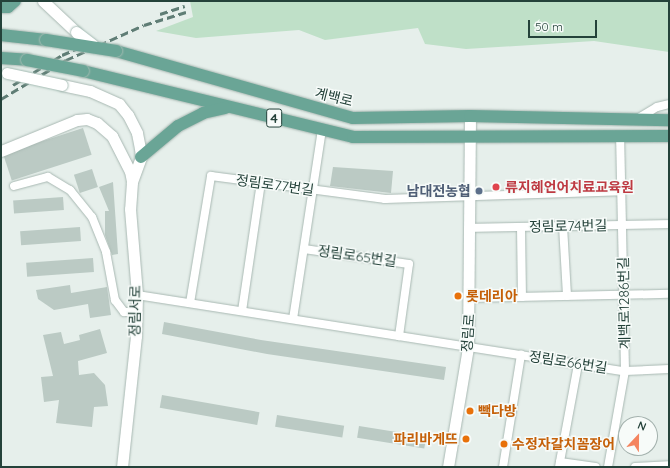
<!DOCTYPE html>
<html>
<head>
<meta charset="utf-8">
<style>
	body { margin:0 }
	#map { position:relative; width:670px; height:468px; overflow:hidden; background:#e6efeb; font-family:Quicksand,"Noto Sans KR",sans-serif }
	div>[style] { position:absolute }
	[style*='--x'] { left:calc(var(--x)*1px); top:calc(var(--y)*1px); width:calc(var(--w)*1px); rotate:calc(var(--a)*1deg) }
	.green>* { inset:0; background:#bfe0c8 }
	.building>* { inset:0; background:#bbcac4; transform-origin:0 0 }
	.roads { filter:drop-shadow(0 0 1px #a8b8b2) drop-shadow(0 0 1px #a8b8b2) }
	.street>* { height:8px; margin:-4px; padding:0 4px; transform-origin:4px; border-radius:4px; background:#fff }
	.secondary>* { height:11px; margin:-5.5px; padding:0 5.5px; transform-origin:5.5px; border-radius:5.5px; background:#fff }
	.primary>* { height:12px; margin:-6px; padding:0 6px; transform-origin:6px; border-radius:6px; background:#6aa596 }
	.rail>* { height:3px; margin-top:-1.5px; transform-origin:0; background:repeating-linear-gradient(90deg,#5f7d75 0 8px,transparent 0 12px) }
	.bridges { filter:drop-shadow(0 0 1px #a4bbb3) drop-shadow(0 0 1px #a4bbb3) }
	.secondary-bridge>* { height:11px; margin:-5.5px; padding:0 5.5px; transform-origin:5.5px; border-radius:5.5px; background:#fff }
	.primary-bridge>* { height:12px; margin:-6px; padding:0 6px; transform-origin:6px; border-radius:6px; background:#6aa596 }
	.dots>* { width:11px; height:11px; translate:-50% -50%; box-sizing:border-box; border:2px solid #f7fbf9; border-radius:50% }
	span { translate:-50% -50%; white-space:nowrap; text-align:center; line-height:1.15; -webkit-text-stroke:3px #f7fbf9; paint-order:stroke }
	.shield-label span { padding:1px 3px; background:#f7fbf9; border:1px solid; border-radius:3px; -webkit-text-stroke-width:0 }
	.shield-label { font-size:13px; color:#24423a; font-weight:700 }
	.street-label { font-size:14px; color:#24423a }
	.health-label { font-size:14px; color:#be3a42; font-weight:700 }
	.left { translate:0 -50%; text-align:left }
	.service-label { font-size:14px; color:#4e5e75; font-weight:700 }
	.right { translate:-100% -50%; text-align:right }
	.food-label { font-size:14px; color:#c56008; font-weight:700 }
	.frame { position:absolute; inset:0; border:2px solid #24423a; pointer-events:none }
	.north { position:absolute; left:618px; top:416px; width:40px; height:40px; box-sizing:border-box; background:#f7fbf9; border:1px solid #a3b1ad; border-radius:50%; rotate:22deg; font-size:11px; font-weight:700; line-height:16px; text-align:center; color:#24423a }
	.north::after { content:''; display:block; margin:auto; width:14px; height:18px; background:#f4845f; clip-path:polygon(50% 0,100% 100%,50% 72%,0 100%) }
	.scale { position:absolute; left:528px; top:20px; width:69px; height:18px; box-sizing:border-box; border:2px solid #24423a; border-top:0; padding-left:5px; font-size:12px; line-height:14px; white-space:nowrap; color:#24423a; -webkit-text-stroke:3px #f7fbf9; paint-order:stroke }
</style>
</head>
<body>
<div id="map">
	<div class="green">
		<div style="clip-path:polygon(190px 1px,669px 1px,669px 52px,594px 41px,466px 49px,425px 44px,418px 28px,325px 40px,299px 30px,196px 38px,156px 31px,193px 17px)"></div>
	</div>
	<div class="building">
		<div style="left:83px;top:128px;width:28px;height:84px;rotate:72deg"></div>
		<div style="clip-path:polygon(333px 167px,393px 171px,391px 193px,330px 186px)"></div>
		<div style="left:92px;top:169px;width:19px;height:19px;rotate:72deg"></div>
		<div style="clip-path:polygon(113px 182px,118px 254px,112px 255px,105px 235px,105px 211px,109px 211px,99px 187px)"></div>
		<div style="left:63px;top:197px;width:13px;height:50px;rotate:86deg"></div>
		<div style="left:80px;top:227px;width:14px;height:60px;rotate:86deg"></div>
		<div style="left:93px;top:258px;width:14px;height:67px;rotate:86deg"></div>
		<div style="clip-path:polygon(70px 285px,71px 293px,107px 287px,111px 315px,90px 318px,88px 304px,54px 310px,38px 299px,36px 290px)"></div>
		<div style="clip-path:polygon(164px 322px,261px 340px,446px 367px,444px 380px,267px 354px,162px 334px)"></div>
		<div style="clip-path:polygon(100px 329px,107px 353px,78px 361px,79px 375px,94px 373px,105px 385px,108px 406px,94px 407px,92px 427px,56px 423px,59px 400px,44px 402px,41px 377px,53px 376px,43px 335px,61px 332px,64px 344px,80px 340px,79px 335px)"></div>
		<div style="left:162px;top:395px;width:99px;height:13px;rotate:10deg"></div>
		<div style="left:277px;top:415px;width:68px;height:12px;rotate:9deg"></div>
		<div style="left:359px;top:426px;width:68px;height:12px;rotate:9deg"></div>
	</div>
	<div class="roads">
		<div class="street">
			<div style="--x:637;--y:119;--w:23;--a:-31"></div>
			<div style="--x:657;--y:107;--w:12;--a:-14"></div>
			<div style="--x:14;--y:186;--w:35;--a:-15"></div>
			<div style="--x:48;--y:177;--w:26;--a:31"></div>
			<div style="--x:70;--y:190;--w:35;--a:51"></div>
			<div style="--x:92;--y:217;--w:38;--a:68"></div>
			<div style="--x:106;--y:252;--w:49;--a:79.4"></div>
			<div style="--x:115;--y:300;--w:15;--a:53"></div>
			<div style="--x:124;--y:312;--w:12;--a:0"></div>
			<div style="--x:563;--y:226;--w:70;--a:86.7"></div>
			<div style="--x:521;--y:227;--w:70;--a:89.2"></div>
			<div style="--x:468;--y:228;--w:201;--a:-1.1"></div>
			<div style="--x:304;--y:249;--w:106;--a:8.1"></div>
			<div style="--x:409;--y:264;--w:73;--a:97.9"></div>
			<div style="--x:137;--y:295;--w:494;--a:8.9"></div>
			<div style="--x:625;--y:371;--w:44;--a:-2.6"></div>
			<div style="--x:470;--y:298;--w:199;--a:-1.2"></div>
			<div style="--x:190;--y:303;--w:129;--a:-80.6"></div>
			<div style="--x:211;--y:176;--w:176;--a:7.5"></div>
			<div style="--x:385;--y:199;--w:236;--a:-1.9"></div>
			<div style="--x:242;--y:311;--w:129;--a:-81.6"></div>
			<div style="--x:293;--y:319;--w:192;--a:-81.3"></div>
			<div style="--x:560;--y:462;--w:36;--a:8"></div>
			<div style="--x:503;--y:467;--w:114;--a:-80.9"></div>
			<div style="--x:559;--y:467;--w:105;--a:-79.5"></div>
			<div style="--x:608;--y:467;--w:97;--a:-80"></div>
			<div style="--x:625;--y:371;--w:234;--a:-91.2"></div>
			<div style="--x:635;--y:467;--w:34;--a:-3"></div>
		</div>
		<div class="secondary">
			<div style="--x:43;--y:1;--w:45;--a:43.2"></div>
			<div style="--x:62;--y:85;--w:29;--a:12"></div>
			<div style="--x:90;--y:91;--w:32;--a:24"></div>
			<div style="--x:119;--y:104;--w:14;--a:51"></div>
			<div style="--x:128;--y:115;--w:20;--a:63"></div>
			<div style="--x:137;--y:133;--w:15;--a:79"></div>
			<div style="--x:140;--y:148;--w:9;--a:84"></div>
			<div style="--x:141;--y:157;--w:27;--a:110"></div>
			<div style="--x:132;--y:182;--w:27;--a:94"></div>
			<div style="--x:130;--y:209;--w:86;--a:85.3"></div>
			<div style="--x:137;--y:295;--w:41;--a:91.4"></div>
			<div style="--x:136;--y:336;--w:132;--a:96.1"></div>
			<div style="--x:1;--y:151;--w:82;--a:-22.2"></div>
			<div style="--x:77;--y:120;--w:10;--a:-6"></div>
			<div style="--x:87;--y:119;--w:11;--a:22"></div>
			<div style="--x:97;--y:123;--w:20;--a:41"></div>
			<div style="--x:112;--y:136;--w:39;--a:63"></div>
			<div style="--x:130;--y:171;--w:10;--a:79"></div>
			<div style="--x:448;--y:467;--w:122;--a:-80.5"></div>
			<div style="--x:468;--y:347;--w:231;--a:-89.5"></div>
		</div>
		<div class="primary">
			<div style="--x:1;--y:7;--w:7;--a:0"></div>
			<div style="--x:8;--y:7;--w:9;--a:-41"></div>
			<div style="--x:1;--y:35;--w:45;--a:6.3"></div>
			<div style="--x:116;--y:51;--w:246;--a:15.8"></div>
			<div style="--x:353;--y:118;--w:117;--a:-1"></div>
			<div style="--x:470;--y:116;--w:199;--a:1.2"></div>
			<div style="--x:1;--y:58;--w:26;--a:4"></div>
			<div style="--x:83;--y:71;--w:278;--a:13.7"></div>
			<div style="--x:353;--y:137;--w:316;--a:-0.2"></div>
			<div style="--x:141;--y:157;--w:48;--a:-40"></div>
			<div style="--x:178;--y:126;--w:28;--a:-27"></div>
			<div style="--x:203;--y:113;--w:23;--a:-13"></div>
		</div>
	</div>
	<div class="rail">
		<div style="--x:160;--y:14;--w:26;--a:-18"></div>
		<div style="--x:13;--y:85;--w:57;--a:-31.5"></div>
		<div style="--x:62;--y:55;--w:25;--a:-23"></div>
		<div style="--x:1;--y:99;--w:76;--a:-31"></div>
		<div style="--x:66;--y:60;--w:85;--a:-24.2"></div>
		<div style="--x:144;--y:25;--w:44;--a:-17.2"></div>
	</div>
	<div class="bridges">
		<div class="secondary-bridge">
			<div style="--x:76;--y:32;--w:21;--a:37"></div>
			<div style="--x:7;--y:73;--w:56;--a:12.3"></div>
		</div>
		<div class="primary-bridge">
			<div style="--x:46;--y:40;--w:71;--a:8.9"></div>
			<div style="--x:27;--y:60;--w:57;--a:11.1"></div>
		</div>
	</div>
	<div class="dots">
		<div style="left:496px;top:187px;background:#e0444e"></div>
		<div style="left:479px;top:191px;background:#5c6f8a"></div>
		<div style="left:458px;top:296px;background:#e8710a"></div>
		<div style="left:470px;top:411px;background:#e8710a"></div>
		<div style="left:466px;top:439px;background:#e8710a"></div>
		<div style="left:504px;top:444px;background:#e8710a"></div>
	</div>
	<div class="shield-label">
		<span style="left:274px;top:118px">4</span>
	</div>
	<div class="street-label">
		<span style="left:334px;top:97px;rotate:14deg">계백로</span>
		<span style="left:275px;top:185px;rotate:8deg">정림로77번길</span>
		<span style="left:568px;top:226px;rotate:-1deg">정림로74번길</span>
		<span style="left:357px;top:256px;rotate:8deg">정림로65번길</span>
		<span style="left:624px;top:303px;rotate:-91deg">계백로1286번길</span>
		<span style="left:135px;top:311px;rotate:-89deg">정림서로</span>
		<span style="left:468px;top:333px;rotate:-86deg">정림로</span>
		<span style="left:568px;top:362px;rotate:9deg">정림로66번길</span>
	</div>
	<div class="health-label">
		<span class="left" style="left:505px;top:187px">류지혜언어치료교육원</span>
	</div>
	<div class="service-label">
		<span class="right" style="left:471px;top:191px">남대전농협</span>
	</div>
	<div class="food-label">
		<span class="left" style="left:466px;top:296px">롯데리아</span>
		<span class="left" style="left:478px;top:411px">빽다방</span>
		<span class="right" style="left:458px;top:439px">파리바게뜨</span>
		<span class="left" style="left:512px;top:444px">수정자갈치꼼장어</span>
	</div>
	<div class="frame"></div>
	<div class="north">N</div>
	<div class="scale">50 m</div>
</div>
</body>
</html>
